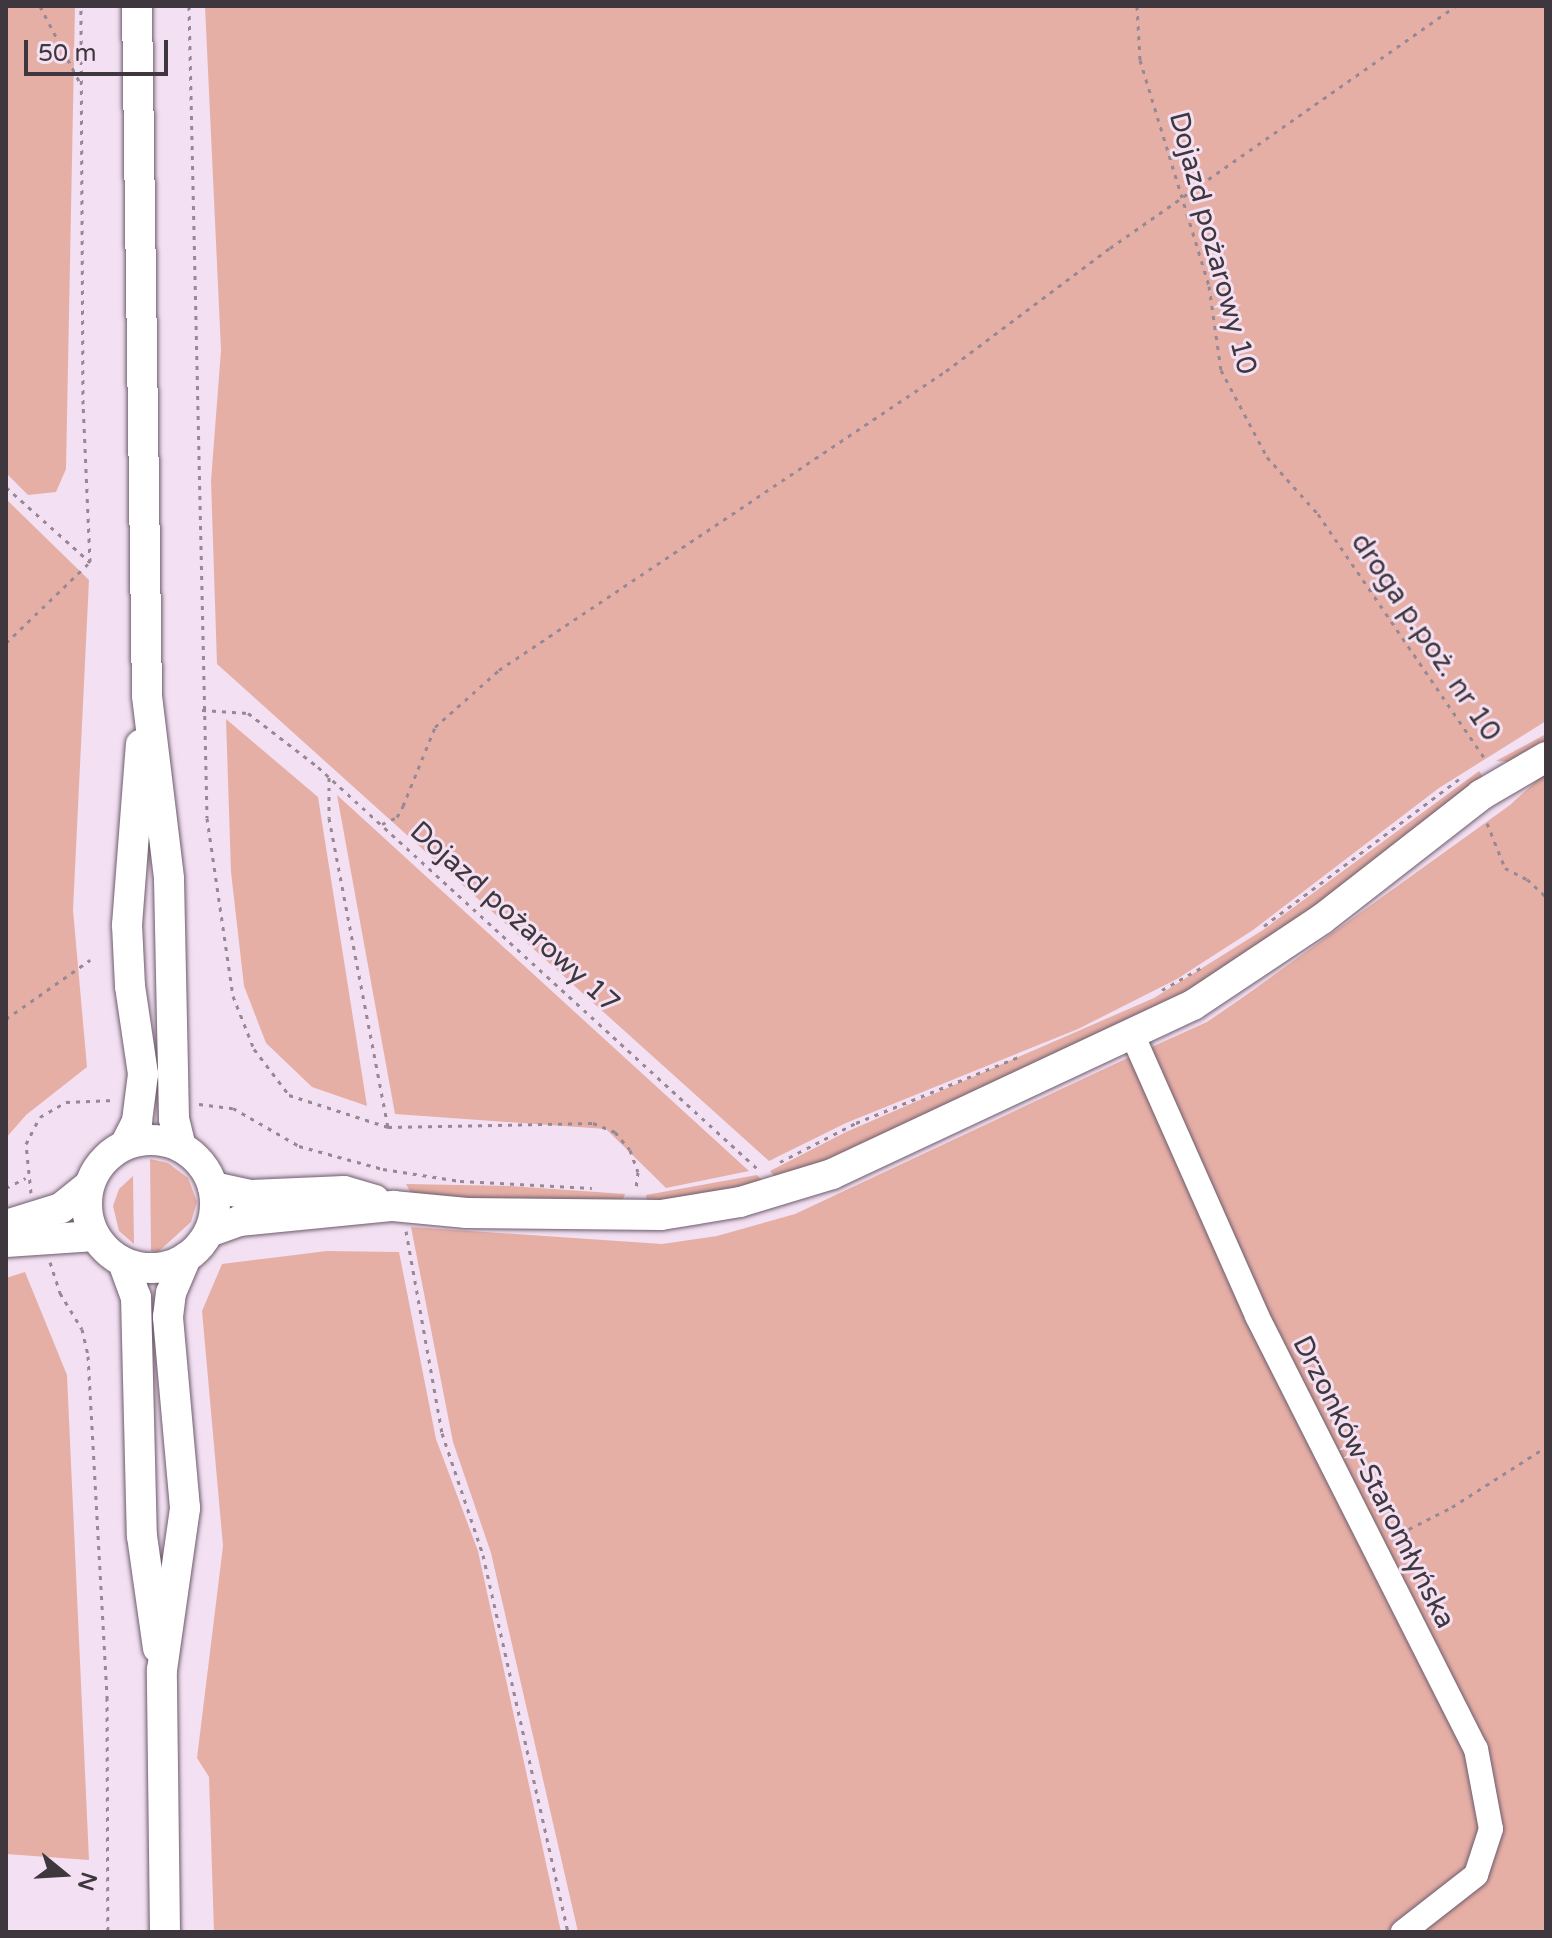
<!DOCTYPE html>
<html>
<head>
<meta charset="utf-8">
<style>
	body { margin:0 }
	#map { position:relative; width:1552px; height:1938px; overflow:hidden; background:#f3e0f2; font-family:"Varela Round",sans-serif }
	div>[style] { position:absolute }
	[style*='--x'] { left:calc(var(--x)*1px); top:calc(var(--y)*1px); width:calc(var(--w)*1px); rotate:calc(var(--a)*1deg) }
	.green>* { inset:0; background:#e6afa6 }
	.path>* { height:3px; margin-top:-1.5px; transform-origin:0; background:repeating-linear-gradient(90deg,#968995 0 4px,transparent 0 10px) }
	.roads { filter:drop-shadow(0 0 2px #6d5c6c) drop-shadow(0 0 2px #6d5c6c) }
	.minor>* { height:24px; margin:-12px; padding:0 12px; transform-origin:12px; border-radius:12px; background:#fff }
	.major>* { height:30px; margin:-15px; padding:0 15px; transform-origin:15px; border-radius:15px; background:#fff }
	.major>.ring { margin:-15px; padding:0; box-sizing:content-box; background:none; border:30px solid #fff; border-radius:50% }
	span { translate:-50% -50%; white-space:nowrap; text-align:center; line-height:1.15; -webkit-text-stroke:6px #f3e0f2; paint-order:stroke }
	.street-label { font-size:28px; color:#3f373e }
	.frame { position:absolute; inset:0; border:8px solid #3f373e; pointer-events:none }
	.north { position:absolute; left:24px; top:1834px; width:80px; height:80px; -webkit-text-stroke:6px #f3e0f2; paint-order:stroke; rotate:108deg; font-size:22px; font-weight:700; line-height:32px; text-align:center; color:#3f373e }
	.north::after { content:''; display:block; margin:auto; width:28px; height:36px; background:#3f373e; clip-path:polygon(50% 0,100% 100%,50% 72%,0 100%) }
	.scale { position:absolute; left:24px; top:40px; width:144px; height:36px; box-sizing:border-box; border:4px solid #3f373e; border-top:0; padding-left:10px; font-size:24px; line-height:28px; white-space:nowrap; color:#3f373e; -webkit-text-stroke:6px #f3e0f2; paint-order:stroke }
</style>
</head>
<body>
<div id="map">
	<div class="green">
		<div style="clip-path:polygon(6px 6px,75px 6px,66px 469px,56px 492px,28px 495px,6px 473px)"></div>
		<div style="clip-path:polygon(205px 6px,1546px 6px,1546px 721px,1439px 788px,1253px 930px,1177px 979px,1078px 1029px,846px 1123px,769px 1161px,217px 664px,211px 481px,221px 350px)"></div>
		<div style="clip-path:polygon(6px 499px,89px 580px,73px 910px,87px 1067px,26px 1115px,6px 1138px)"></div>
		<div style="clip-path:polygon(226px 719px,318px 797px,367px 1106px,312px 1087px,266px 1043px,244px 986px,231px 872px)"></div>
		<div style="clip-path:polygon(1546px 734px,1546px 747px,1511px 762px,1496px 761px)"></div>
		<div style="clip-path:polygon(1479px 771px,1484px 778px,1221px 977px,872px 1148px,774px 1176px,770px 1171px,846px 1132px,1154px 998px,1263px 930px)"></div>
		<div style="clip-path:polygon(1546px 772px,1546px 1932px,1413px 1932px,1479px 1879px,1481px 1747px,1262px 1310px,1145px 1050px,1207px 1022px,1242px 998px,1510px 805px)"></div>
		<div style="clip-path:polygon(337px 795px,749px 1171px,666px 1188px,606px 1129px,395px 1114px)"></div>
		<div style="clip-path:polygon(1134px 1055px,1470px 1751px,1487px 1830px,1470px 1871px,1395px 1932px,578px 1932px,491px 1553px,453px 1442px,411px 1227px,662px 1244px,717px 1236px,795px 1214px)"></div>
		<div style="clip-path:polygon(150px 1159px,168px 1163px,188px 1178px,197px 1202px,191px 1222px,158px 1252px,151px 1251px)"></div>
		<div style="clip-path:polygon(757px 1175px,762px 1180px,730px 1196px,647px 1201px,646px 1195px)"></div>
		<div style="clip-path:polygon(133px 1176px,134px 1244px,119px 1231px,113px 1206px,119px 1189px)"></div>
		<div style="clip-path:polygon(406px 1184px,510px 1186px,625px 1194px,621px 1205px,413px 1197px)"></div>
		<div style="clip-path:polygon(327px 1251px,399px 1252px,436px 1439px,478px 1551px,561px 1932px,214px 1932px,209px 1777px,197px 1758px,223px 1546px,202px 1311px,222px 1264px)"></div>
		<div style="clip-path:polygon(25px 1272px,67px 1375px,89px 1860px,6px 1854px,6px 1278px)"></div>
	</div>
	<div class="path">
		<div style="--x:40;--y:6;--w:85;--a:62.5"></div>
		<div style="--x:189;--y:6;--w:812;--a:88.73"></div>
		<div style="--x:207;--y:818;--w:180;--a:81.7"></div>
		<div style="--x:233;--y:996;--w:57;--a:68.4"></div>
		<div style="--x:254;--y:1049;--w:58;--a:52.7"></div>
		<div style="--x:289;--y:1095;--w:104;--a:17.9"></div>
		<div style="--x:388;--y:1127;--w:205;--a:-1.1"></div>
		<div style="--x:593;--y:1123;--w:24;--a:22"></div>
		<div style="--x:615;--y:1132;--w:23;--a:50"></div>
		<div style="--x:630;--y:1150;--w:23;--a:70"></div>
		<div style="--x:638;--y:1172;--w:17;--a:97"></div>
		<div style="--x:1137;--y:6;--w:54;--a:86.8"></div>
		<div style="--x:1140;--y:60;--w:236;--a:73"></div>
		<div style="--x:1209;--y:286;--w:85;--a:81.9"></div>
		<div style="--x:1221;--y:370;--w:98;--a:62.1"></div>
		<div style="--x:1267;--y:457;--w:76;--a:48.2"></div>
		<div style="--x:1318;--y:514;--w:300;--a:55.7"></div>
		<div style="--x:6;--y:487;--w:113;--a:41.8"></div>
		<div style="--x:6;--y:643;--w:117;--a:-44"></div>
		<div style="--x:90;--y:562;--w:158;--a:-92.5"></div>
		<div style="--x:83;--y:404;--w:398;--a:-90.3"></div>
		<div style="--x:202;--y:710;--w:46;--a:3.7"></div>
		<div style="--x:248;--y:713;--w:88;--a:37.6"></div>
		<div style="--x:318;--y:767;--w:600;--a:42.43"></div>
		<div style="--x:329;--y:777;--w:41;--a:90"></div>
		<div style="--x:329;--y:818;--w:315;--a:79.2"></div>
		<div style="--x:1487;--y:823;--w:48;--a:68.2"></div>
		<div style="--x:1505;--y:868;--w:25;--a:27"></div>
		<div style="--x:1527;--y:879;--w:26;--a:43"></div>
		<div style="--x:382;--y:824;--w:17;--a:-25"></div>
		<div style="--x:397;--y:817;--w:13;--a:-61"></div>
		<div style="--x:403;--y:806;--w:85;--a:-67.9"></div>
		<div style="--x:435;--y:727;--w:86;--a:-41.7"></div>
		<div style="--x:499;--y:670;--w:538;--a:-33.78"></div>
		<div style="--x:946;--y:371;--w:205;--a:-36.9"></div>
		<div style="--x:1110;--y:248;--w:422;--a:-35"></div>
		<div style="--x:1264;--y:926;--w:244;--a:-37"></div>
		<div style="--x:1162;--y:990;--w:48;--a:-29.7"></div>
		<div style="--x:6;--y:1019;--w:103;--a:-35.1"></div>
		<div style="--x:199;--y:1104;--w:34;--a:7"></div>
		<div style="--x:233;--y:1108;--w:76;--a:29.9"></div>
		<div style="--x:299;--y:1146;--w:87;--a:15.3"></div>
		<div style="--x:383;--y:1169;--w:78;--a:8.9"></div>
		<div style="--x:460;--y:1181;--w:132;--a:3"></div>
		<div style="--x:780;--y:1162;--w:85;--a:-27.2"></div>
		<div style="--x:856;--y:1123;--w:178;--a:-22.1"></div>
		<div style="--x:6;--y:1188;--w:22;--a:-27"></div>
		<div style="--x:31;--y:1193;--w:49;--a:-95.8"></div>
		<div style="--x:26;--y:1144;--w:30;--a:-63"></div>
		<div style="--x:40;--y:1117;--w:30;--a:-30"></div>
		<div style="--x:66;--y:1102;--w:49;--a:-2.3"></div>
		<div style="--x:406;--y:1231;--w:205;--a:79.9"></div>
		<div style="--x:442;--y:1433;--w:129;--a:71.4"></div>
		<div style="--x:483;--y:1555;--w:386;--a:77.3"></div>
		<div style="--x:50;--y:1262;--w:33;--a:72"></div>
		<div style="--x:60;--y:1293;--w:42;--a:58.6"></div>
		<div style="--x:82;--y:1329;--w:28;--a:77"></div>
		<div style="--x:88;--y:1356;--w:342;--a:86.8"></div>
		<div style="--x:107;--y:1697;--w:235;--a:89.8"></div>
		<div style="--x:1391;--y:1538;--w:68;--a:-26.9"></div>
		<div style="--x:1452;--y:1507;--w:112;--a:-32.6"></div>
	</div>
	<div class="roads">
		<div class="minor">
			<div style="--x:1133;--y:1036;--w:306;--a:66.1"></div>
			<div style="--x:1257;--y:1316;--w:485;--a:63.2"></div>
			<div style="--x:1476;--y:1749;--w:81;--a:79.4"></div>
			<div style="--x:1491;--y:1829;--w:48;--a:108.1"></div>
			<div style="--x:1476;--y:1875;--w:93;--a:142"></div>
		</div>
		<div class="major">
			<div style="--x:137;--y:6;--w:690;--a:89.17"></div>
			<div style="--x:147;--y:696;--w:184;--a:83.1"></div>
			<div style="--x:169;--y:879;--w:240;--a:88.8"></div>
			<div style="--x:174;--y:1119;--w:29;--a:76"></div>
			<div class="ring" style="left:87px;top:1140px;width:98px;height:98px"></div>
			<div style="--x:125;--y:1145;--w:27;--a:-63"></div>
			<div style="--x:137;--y:1121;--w:47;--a:-82.7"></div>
			<div style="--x:143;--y:1074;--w:89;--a:-98.4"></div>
			<div style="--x:130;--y:986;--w:61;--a:-92.8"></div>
			<div style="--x:127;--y:925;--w:181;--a:-85.6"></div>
			<div style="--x:213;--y:1187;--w:39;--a:12"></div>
			<div style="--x:251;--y:1195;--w:93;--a:-2.5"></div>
			<div style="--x:344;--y:1191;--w:32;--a:16"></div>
			<div style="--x:6;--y:1225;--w:58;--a:-17.2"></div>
			<div style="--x:61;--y:1208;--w:36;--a:-39"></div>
			<div style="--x:209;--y:1232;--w:32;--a:-20"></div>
			<div style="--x:239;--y:1221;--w:155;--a:-5.6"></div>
			<div style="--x:393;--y:1206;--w:74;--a:5.4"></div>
			<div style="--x:467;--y:1213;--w:194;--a:0.6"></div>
			<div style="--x:661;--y:1215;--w:80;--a:-9.3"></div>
			<div style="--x:740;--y:1202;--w:96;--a:-16.9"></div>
			<div style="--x:832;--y:1174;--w:399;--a:-25.1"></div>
			<div style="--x:1193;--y:1005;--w:155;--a:-33.7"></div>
			<div style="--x:1322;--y:919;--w:202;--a:-37.9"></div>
			<div style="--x:1481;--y:795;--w:75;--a:-30.3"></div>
			<div style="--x:6;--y:1242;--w:89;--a:-3.9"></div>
			<div style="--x:123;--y:1262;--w:37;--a:70"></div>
			<div style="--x:136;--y:1297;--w:239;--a:88.6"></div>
			<div style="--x:142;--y:1536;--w:113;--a:81.9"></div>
			<div style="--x:165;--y:1932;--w:262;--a:-90.7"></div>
			<div style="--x:162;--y:1670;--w:164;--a:-81.9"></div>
			<div style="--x:185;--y:1508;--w:192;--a:-95.1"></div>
			<div style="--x:168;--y:1317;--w:24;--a:-83"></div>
			<div style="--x:171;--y:1293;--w:39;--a:-67"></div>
		</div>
	</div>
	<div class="street-label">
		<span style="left:1213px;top:243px;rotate:75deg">Dojazd pożarowy 10</span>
		<span style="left:1426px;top:637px;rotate:56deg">droga p.poż. nr 10</span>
		<span style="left:515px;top:917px;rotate:42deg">Dojazd pożarowy 17</span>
		<span style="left:1374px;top:1482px;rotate:63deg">Drzonków-Staromłyńska</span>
	</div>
	<div class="frame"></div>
	<div class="north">N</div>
	<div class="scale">50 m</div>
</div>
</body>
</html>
